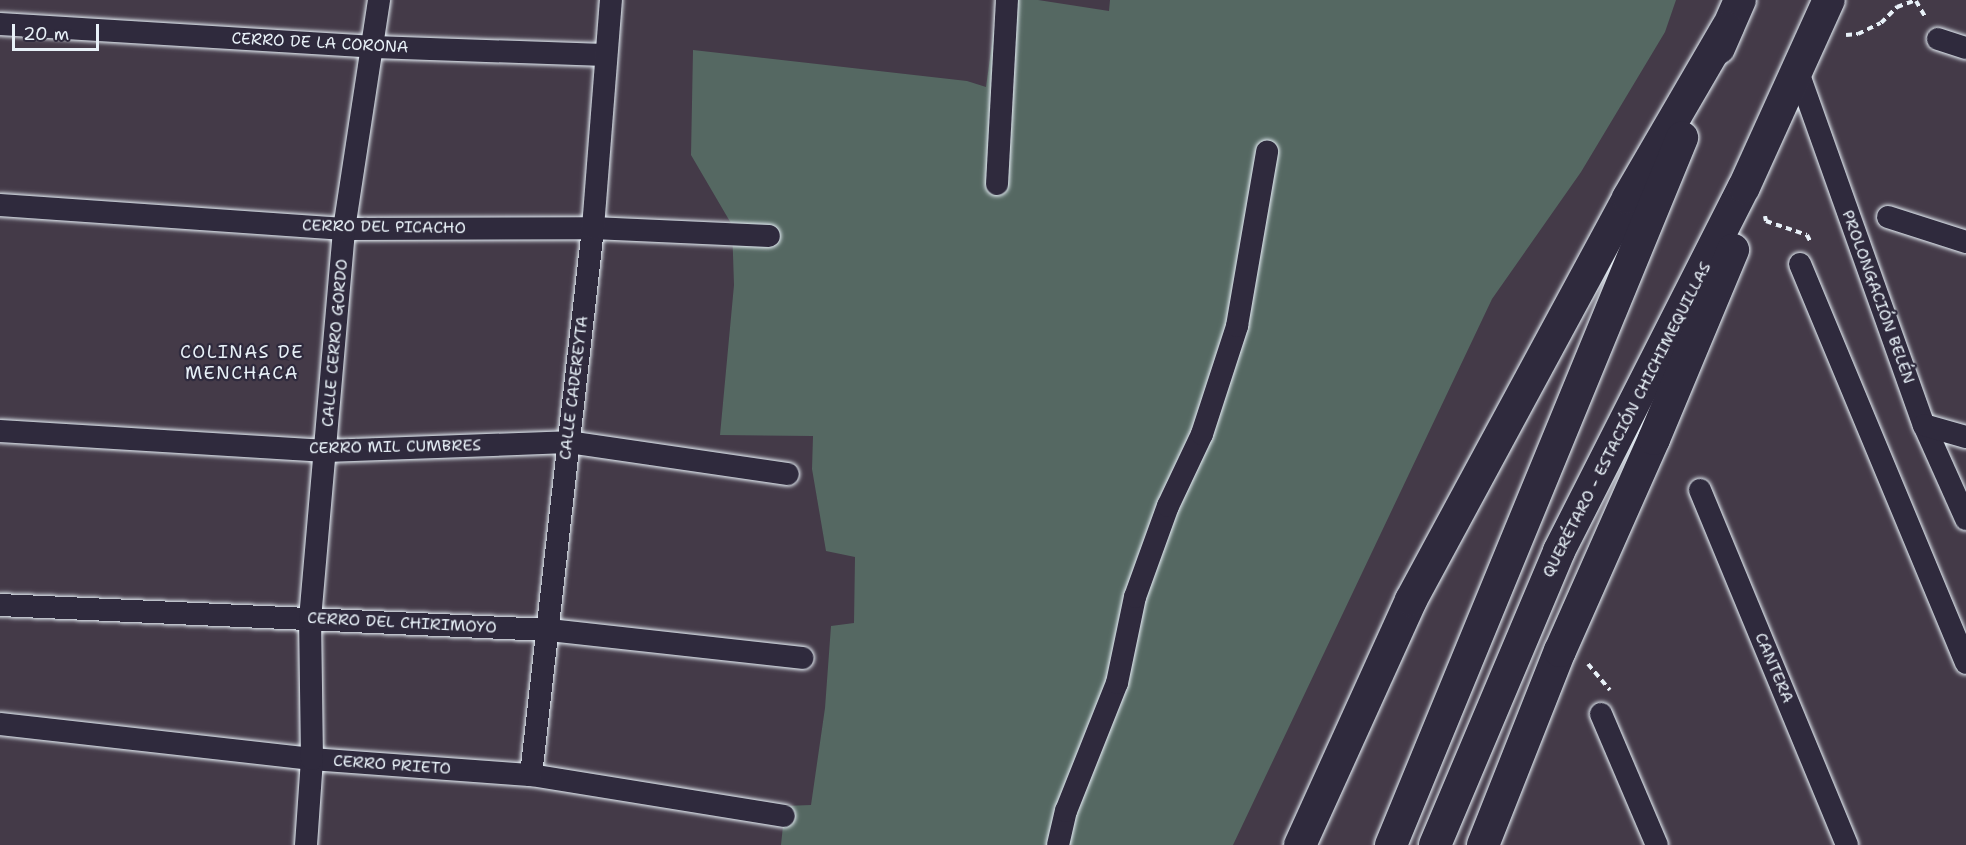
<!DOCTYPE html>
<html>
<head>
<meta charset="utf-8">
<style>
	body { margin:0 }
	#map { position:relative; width:1966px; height:845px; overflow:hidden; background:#443a48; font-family:"Shantell Sans",sans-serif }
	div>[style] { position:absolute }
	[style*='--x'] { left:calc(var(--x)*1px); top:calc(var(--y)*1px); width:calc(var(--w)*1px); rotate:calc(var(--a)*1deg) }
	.green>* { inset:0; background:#556862 }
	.path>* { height:4px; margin-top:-2px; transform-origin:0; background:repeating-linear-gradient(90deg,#e8f1f8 0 6px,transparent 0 10.5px) }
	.roads { filter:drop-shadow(0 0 2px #e8f1f8) drop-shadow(0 0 2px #e8f1f8) }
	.street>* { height:22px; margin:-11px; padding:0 11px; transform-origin:11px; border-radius:11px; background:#2f2a3d }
	.secondary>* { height:32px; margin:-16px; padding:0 16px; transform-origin:16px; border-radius:16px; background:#2f2a3d }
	span { translate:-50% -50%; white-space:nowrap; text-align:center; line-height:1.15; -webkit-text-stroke:4.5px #2f2a3d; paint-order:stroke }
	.street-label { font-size:16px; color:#e8f1f8 }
	.neighbourhood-label { font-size:18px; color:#e8f1f8; letter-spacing:1.5px }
	.scale { position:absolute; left:12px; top:24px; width:87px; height:27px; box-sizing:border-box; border:3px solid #e8f1f8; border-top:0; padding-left:8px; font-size:18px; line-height:21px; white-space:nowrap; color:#e8f1f8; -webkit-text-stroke:4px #2f2a3d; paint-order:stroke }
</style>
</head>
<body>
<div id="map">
	<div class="green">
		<div style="clip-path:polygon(998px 0,1038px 0,1109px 11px,1110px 0,1676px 0,1665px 32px,1581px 172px,1492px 299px,1233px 845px,781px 845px,785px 806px,811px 805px,825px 708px,831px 626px,854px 623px,855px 557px,826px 551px,812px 469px,813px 436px,720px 435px,734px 285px,732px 225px,691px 155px,693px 50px,967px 81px,986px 87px)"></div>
	</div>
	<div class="path">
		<div style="--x:1916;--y:1;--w:20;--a:60"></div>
		<div style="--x:1846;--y:35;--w:12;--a:-5"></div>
		<div style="--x:1858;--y:34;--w:25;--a:-26"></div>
		<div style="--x:1881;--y:23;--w:23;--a:-45"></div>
		<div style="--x:1897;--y:7;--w:20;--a:-20"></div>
		<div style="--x:1765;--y:216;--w:5;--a:79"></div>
		<div style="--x:1766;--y:221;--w:43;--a:18.9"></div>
		<div style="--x:1807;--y:235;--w:7;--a:63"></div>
		<div style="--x:1588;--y:664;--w:34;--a:50"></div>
	</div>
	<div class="roads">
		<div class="street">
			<div style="--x:0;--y:24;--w:375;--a:3.5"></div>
			<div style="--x:374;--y:47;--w:231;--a:2"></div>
			<div style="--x:1938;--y:39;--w:29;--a:18"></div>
			<div style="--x:1798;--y:72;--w:375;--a:70.4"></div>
			<div style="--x:1924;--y:425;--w:103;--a:65.9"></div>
			<div style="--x:997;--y:184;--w:184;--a:-86.9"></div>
			<div style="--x:0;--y:205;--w:345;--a:4"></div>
			<div style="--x:344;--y:229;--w:249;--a:-0.2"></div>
			<div style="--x:593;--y:228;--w:176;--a:2.6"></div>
			<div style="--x:1888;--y:217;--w:82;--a:17.8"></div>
			<div style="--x:1800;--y:264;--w:432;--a:67.4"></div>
			<div style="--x:1924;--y:425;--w:44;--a:15.9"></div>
			<div style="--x:0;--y:431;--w:327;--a:3.5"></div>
			<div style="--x:326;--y:451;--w:242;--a:-2.1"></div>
			<div style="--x:568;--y:442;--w:222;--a:8.3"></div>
			<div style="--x:1700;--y:490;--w:384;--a:67.5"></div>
			<div style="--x:0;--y:605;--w:550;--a:2.61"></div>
			<div style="--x:549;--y:630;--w:255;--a:6.3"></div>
			<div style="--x:1601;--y:714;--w:142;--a:66.9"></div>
			<div style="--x:0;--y:724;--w:314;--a:6.4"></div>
			<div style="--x:312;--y:759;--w:220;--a:4.2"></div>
			<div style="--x:531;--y:775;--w:256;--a:9.2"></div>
			<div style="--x:531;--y:775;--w:551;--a:-83.53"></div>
			<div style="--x:593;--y:228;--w:229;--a:-85.5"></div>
			<div style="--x:306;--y:845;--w:86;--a:-86"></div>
			<div style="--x:312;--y:759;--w:140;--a:-90.8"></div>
			<div style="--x:310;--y:619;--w:391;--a:-85"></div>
			<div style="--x:344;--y:229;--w:232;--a:-81.3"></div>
			<div style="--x:1058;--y:845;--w:35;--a:-77"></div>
			<div style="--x:1066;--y:811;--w:138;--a:-68.3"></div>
			<div style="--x:1117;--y:683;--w:88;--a:-78.2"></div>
			<div style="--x:1135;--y:597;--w:97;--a:-70.1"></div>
			<div style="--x:1168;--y:506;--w:80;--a:-64.7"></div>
			<div style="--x:1202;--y:434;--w:114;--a:-72"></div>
			<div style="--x:1237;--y:326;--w:177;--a:-80.2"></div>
		</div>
		<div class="secondary">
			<div style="--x:1719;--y:48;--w:52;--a:-66.4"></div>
			<div style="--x:1300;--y:845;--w:269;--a:-65.6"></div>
			<div style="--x:1411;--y:600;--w:457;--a:-61.6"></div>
			<div style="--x:1628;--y:198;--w:197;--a:-59.8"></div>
			<div style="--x:1391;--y:845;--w:765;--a:-67.63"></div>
			<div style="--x:1435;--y:845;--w:319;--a:-67.1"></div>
			<div style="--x:1559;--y:551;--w:408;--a:-63.1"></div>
			<div style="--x:1744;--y:187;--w:205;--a:-65.6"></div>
			<div style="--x:1483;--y:845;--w:209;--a:-68.4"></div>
			<div style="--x:1560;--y:651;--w:232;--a:-66.1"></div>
			<div style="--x:1654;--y:439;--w:205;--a:-67.3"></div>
		</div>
	</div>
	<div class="street-label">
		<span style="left:320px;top:43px;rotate:3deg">CERRO DE LA CORONA</span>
		<span style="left:384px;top:227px;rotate:1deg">CERRO DEL PICACHO</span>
		<span style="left:1878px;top:297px;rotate:70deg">PROLONGACIÓN BELÉN</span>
		<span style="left:335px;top:343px;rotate:-85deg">CALLE CERRO GORDO</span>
		<span style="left:574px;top:388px;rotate:-83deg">CALLE CADEREYTA</span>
		<span style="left:1627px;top:420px;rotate:-63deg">QUERÉTARO - ESTACIÓN CHICHIMEQUILLAS</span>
		<span style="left:395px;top:447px;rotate:-1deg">CERRO MIL CUMBRES</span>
		<span style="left:402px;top:623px;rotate:3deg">CERRO DEL CHIRIMOYO</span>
		<span style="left:1774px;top:668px;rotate:67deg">CANTERA</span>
		<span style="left:392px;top:765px;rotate:4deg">CERRO PRIETO</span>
	</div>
	<div class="neighbourhood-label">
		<span style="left:242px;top:363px">COLINAS DE<br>MENCHACA</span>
	</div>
	<div class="scale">20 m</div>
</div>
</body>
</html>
